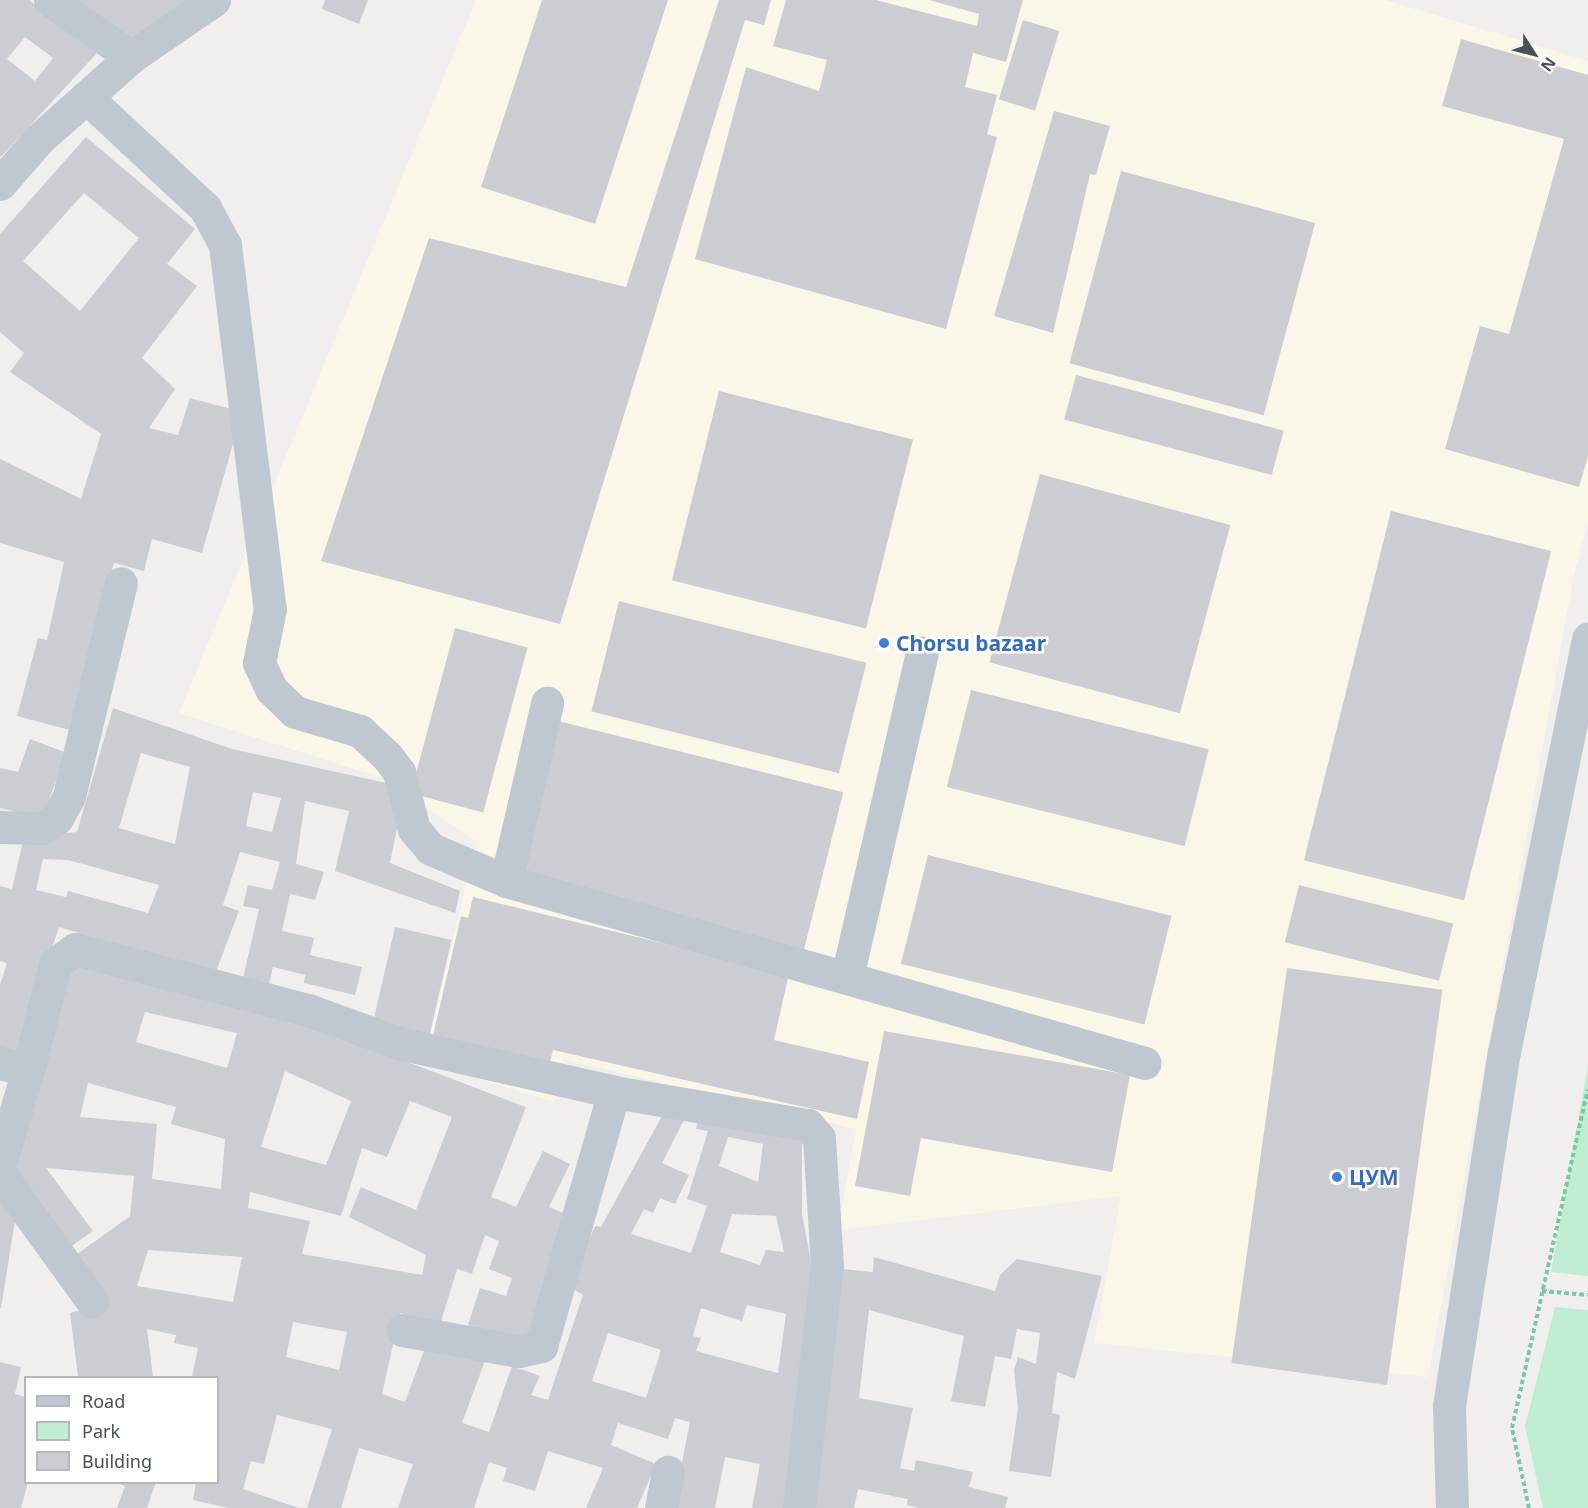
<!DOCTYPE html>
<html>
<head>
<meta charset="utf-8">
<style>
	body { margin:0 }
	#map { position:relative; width:1588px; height:1508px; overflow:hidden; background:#f1eeee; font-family:"Noto Sans",sans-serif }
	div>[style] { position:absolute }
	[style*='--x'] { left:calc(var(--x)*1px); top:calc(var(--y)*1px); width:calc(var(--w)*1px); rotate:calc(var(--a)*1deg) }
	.commercial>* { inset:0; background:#fbf7e8 }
	.green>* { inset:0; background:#beedd4 }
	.building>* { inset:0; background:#cbcdd3; transform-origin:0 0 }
	.path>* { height:4px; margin-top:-2px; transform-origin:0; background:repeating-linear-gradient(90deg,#78caa7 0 4.5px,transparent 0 7.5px) }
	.minor>* { height:33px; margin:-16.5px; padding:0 16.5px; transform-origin:16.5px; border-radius:16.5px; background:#bfc8d0 }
	.dots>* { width:16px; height:16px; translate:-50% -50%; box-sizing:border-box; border:3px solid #fff; border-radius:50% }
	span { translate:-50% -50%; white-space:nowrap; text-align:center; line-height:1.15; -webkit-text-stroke:5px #fff; paint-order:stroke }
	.shop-label { font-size:21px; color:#366cbe; font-weight:700 }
	.left { translate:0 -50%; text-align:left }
	.legend { position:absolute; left:24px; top:1376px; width:195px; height:108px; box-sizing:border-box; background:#fff; border:2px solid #b5b9bd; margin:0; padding:8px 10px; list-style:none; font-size:18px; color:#47505b }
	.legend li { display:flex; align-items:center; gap:12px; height:30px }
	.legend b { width:30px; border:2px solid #b5b9bd }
	.north { position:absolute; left:1504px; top:24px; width:60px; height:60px; -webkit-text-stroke:4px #fff; paint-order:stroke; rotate:126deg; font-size:16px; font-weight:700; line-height:24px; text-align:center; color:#47505b }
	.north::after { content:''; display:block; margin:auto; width:21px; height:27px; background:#47505b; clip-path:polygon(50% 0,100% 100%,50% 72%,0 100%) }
</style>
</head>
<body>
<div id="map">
	<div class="commercial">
		<div style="clip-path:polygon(476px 0,1385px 0,1588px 61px,1588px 523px,1574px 574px,1428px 1377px,1094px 1343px,1121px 1196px,838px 1230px,856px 1129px,564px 1059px,554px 1102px,424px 1062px,476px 841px,382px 778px,179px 713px)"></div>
	</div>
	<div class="green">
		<div style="clip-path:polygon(1588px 1065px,1588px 1276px,1551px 1272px)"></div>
		<div style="clip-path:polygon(1555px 1307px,1588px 1310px,1588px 1508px,1543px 1508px,1525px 1426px)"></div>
	</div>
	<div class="building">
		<div style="clip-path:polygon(evenodd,0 0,29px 0,97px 53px,0 158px,0 0,25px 37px,53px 58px,35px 81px,7px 59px,25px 37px)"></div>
		<div style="clip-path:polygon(73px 0,190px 0,132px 41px)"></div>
		<div style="clip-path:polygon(325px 0,368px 0,359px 24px,322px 9px)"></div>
		<div style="clip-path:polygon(542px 0,668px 0,595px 224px,481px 187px)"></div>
		<div style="clip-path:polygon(719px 0,771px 0,764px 25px,745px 20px,560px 624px,321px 561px,429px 238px,626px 287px)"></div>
		<div style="clip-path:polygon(786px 0,876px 0,977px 26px,979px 14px,929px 0,1023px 0,1006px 62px,973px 53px,965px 87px,997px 95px,987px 134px,997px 137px,946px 329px,695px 259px,746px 67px,819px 91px,827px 60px,773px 46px)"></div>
		<div style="left:1023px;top:20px;width:38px;height:83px;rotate:17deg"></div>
		<div style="clip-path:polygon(1461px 39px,1588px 75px,1588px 456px,1579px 487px,1445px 449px,1480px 326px,1509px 334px,1564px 139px,1442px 106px)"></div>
		<div style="clip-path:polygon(1054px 111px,1110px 126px,1096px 175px,1090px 174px,1053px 333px,994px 316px)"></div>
		<div style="clip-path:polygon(evenodd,86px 137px,195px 229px,167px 264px,197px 286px,142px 358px,175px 389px,149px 428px,178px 435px,190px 398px,242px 412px,202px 553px,152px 539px,144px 571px,114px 563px,70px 730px,17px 716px,38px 638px,47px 640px,64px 562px,0 543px,0 459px,81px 499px,101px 434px,10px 372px,24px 353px,0 332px,0 234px,86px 137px,84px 193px,139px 238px,80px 311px,23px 261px,84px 193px)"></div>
		<div style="left:1121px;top:171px;width:201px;height:199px;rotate:15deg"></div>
		<div style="left:1076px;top:375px;width:215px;height:46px;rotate:15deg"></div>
		<div style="left:719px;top:391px;width:200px;height:195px;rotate:14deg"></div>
		<div style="left:1040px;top:474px;width:197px;height:195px;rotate:15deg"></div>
		<div style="left:1391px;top:511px;width:165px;height:360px;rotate:14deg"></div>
		<div style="left:619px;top:601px;width:255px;height:114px;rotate:14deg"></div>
		<div style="left:455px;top:628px;width:75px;height:171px;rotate:15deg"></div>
		<div style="left:971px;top:690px;width:245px;height:100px;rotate:14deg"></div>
		<div style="clip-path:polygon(evenodd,113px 708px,232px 749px,391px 784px,403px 798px,390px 863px,460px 891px,455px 913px,335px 871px,349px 811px,305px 801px,296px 864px,324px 872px,315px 900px,290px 894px,282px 931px,314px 938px,310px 955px,362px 967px,355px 995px,304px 983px,305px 975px,273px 967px,269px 984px,243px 978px,259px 909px,243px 906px,248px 885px,272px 890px,280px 862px,240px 852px,223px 905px,239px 911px,215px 974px,59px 927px,17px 1056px,0 1052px,0 985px,7px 963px,0 961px,0 886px,12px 889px,24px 837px,77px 832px,113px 708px,141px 753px,190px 767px,175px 844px,119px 828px,141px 753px,113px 708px,253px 792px,281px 798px,272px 832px,246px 826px,253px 792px,113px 708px,43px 859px,68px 860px,159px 885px,148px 913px,68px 891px,66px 897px,36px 890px,43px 859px)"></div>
		<div style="left:558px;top:721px;width:294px;height:162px;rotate:14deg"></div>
		<div style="clip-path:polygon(30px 739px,67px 753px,42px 818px,0 808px,0 768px,18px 772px)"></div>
		<div style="left:928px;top:855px;width:251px;height:112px;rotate:14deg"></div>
		<div style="left:1299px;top:885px;width:159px;height:59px;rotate:14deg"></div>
		<div style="clip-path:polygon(473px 897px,789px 974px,774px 1040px,869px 1062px,857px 1119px,553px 1050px,547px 1074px,430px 1048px,461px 916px,468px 918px)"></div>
		<div style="left:395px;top:927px;width:58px;height:101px;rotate:13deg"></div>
		<div style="clip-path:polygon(evenodd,87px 958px,245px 1000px,526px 1107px,491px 1197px,516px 1207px,543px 1151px,570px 1164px,549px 1207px,578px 1219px,534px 1344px,468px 1325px,480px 1288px,506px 1296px,512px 1278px,489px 1269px,499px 1241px,485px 1235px,472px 1274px,457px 1269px,440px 1325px,400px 1313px,382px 1394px,405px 1402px,429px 1337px,486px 1358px,462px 1423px,489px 1432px,512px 1366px,540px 1376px,531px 1395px,548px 1400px,583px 1295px,568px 1286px,595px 1226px,601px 1227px,668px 1105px,687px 1114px,662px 1163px,689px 1175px,675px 1204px,660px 1198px,653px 1213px,644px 1209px,631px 1234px,691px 1253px,707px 1206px,687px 1199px,708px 1131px,696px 1129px,701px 1107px,802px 1129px,802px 1214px,816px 1287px,792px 1508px,752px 1508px,760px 1464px,725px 1457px,715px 1508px,673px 1508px,690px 1422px,675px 1418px,668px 1439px,618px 1423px,611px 1445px,656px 1464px,637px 1508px,586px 1508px,603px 1468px,548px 1451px,535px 1491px,503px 1481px,507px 1468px,489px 1462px,474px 1508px,398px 1508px,413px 1464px,359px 1448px,341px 1508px,307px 1508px,332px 1429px,277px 1415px,264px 1464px,251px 1461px,243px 1489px,299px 1508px,228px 1508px,193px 1500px,196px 1482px,218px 1482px,218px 1377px,192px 1377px,198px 1348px,174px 1343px,176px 1335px,147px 1329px,153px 1377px,78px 1377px,70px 1313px,104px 1304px,76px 1255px,130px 1216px,134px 1176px,46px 1168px,93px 1231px,63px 1252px,12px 1177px,66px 976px,87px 958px,145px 1012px,237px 1033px,227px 1068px,136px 1042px,145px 1012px,87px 958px,285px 1071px,351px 1101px,326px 1165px,261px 1147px,285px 1071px,87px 958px,88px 1083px,176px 1107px,171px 1124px,225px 1139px,221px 1189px,152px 1179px,157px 1124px,80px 1117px,88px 1083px,87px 958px,410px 1101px,452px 1117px,416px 1210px,361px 1187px,349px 1217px,426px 1255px,422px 1275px,302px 1254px,310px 1221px,248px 1208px,250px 1192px,341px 1216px,362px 1148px,387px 1157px,410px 1101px,87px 958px,728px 1137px,763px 1144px,758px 1182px,719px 1166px,728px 1137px,87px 958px,732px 1214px,776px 1216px,784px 1252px,766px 1250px,760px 1265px,720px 1252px,732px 1214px,87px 958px,148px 1250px,242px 1257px,233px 1302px,137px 1286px,148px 1250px,87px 958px,747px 1305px,786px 1314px,778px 1373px,696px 1351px,701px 1338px,693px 1336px,701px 1308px,742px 1321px,747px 1305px,87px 958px,293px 1322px,347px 1332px,339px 1370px,286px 1357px,293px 1322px,87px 958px,608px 1333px,661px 1350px,646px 1398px,592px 1381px,608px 1333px)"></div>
		<div style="left:1287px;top:968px;width:157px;height:399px;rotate:8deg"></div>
		<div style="clip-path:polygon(884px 1031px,1130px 1075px,1112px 1172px,921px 1138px,910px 1196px,855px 1186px)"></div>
		<div style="clip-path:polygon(0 1199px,18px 1202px,1px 1308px,0 1308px)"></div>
		<div style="clip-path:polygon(874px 1257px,995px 1291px,1000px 1275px,1017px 1259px,1102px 1276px,1075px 1379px,1057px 1372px,1052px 1413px,1060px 1415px,1051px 1477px,1009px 1471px,1018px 1408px,1014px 1370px,1018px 1357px,1036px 1364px,1040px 1333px,1017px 1329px,1011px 1359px,995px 1356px,985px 1407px,951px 1401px,964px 1336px,869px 1310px,859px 1398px,913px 1408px,900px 1468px,914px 1471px,916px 1460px,973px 1472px,969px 1487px,1008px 1497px,1005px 1508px,918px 1508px,907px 1505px,908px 1499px,858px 1489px,854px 1508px,810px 1508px,842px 1269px,873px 1272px)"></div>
		<div style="clip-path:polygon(0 1362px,21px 1367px,15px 1394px,26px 1397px,28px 1482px,21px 1508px,0 1508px)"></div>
		<div style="clip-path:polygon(156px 1482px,147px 1508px,117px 1508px,125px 1486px,114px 1482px)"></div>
	</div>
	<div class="path">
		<div style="--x:1542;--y:1291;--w:46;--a:5"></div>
		<div style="--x:1529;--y:1508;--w:82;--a:-102"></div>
		<div style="--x:1512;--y:1428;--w:347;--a:-77.4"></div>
	</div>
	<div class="minor">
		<div style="--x:50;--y:0;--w:99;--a:35.1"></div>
		<div style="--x:86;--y:97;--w:163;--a:43"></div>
		<div style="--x:205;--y:208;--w:42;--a:61.6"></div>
		<div style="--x:225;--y:245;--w:367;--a:83"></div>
		<div style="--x:270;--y:609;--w:55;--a:101.5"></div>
		<div style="--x:259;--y:663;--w:29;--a:65"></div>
		<div style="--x:271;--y:689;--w:33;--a:44"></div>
		<div style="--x:295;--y:712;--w:68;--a:16.3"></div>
		<div style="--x:360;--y:731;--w:37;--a:43"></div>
		<div style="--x:387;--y:756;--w:20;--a:53"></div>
		<div style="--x:399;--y:772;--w:59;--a:75.3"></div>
		<div style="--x:414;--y:829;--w:26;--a:50"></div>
		<div style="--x:431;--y:849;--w:82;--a:23.1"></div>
		<div style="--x:506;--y:881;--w:664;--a:15.9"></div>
		<div style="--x:0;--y:184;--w:58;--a:-49.2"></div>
		<div style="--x:38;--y:140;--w:125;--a:-41.7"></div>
		<div style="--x:131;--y:57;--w:101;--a:-34.5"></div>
		<div style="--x:0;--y:827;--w:42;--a:1.4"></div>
		<div style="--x:42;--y:828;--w:18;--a:-34"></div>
		<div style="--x:57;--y:818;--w:25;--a:-61"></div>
		<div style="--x:69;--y:796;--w:219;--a:-76.3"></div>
		<div style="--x:506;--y:881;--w:183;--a:-77"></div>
		<div style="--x:847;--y:977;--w:333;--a:-77"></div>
		<div style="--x:0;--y:1063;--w:29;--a:14"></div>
		<div style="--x:28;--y:1070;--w:109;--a:-75.7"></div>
		<div style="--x:55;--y:964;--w:25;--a:-37"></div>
		<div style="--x:75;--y:949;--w:241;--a:14.7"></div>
		<div style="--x:308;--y:1010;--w:97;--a:19.9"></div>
		<div style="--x:399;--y:1043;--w:221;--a:12.8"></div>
		<div style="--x:614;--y:1092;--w:197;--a:9.7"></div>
		<div style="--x:808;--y:1125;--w:17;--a:50"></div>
		<div style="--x:819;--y:1138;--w:127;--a:86.4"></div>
		<div style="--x:827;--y:1265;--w:245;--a:96.6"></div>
		<div style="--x:0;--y:1164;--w:98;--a:-73.4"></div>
		<div style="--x:0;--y:1174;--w:157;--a:54.1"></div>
		<div style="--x:402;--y:1330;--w:118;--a:10.3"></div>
		<div style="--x:518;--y:1351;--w:24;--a:-12"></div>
		<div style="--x:541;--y:1346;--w:264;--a:-74"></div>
		<div style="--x:661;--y:1508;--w:37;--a:-79"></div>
		<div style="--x:1452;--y:1508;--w:102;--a:-91.7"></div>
		<div style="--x:1449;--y:1406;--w:358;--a:-81.2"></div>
		<div style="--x:1504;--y:1052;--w:422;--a:-78.5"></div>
	</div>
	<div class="dots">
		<div style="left:884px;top:643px;background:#3f7fe0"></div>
		<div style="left:1337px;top:1177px;background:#3f7fe0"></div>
	</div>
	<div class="shop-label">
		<span class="left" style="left:896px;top:643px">Chorsu bazaar</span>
		<span class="left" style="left:1349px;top:1177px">ЦУМ</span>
	</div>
	<ul class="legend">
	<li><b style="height:8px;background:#bfc8d0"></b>Road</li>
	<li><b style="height:16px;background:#beedd4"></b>Park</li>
	<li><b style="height:16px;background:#cbcdd3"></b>Building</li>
	</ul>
	<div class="north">N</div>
</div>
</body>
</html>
